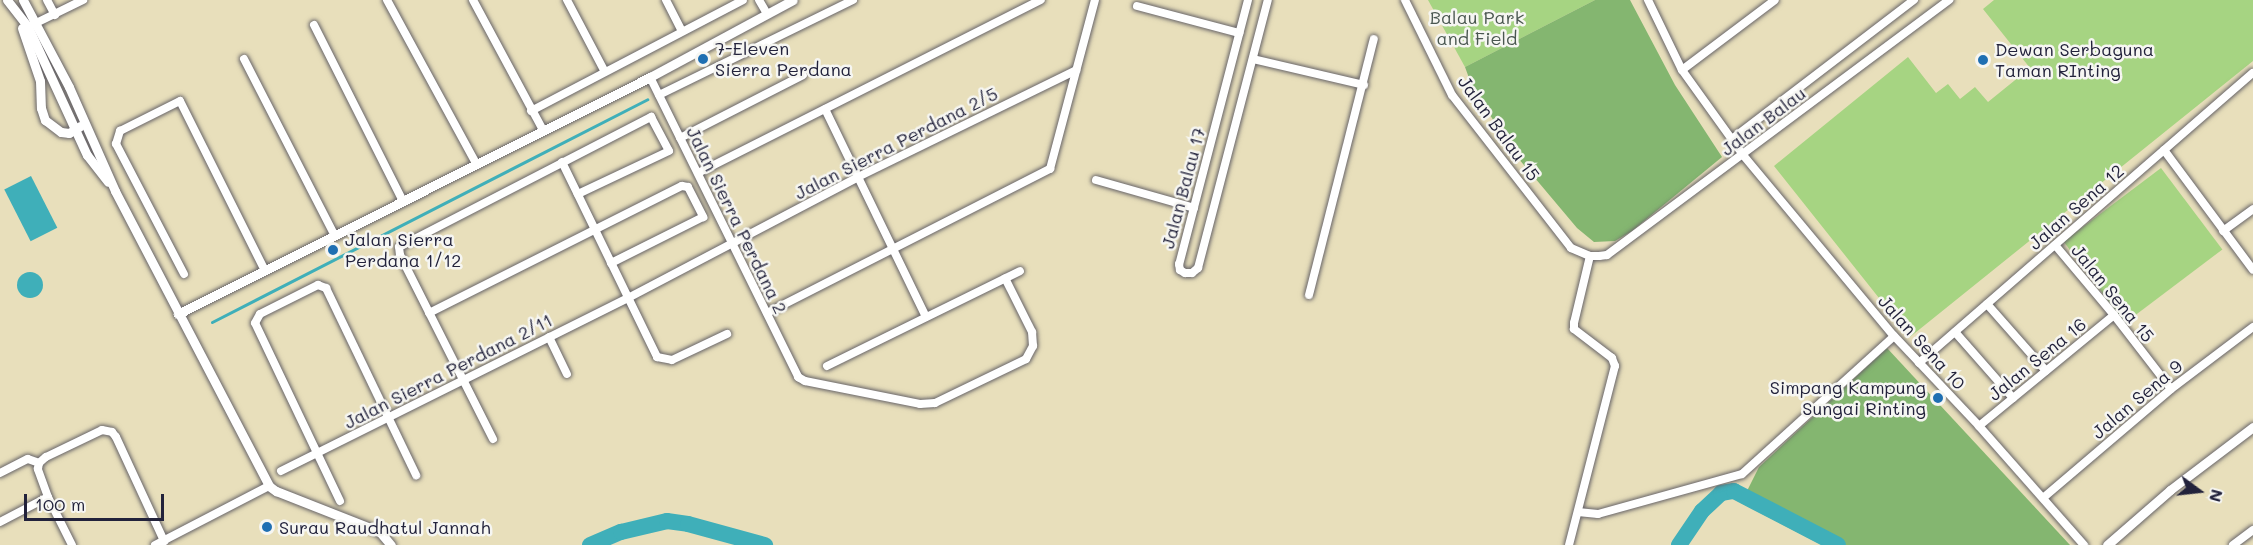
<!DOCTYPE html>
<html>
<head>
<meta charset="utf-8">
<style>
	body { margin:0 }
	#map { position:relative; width:2253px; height:545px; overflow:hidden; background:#e8dfbb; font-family:Mali,sans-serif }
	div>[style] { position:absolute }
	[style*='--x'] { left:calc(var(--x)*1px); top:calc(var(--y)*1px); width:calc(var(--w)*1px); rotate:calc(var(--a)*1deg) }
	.green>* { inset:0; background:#a6d482; transform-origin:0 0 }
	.forest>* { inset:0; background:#84b670 }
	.water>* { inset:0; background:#3fafb9; transform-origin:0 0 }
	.round { border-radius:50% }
	.stream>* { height:3px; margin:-1.5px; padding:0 1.5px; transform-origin:1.5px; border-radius:1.5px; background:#3fafb9 }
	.river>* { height:16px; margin:-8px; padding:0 8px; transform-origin:8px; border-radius:8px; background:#3fafb9 }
	.roads { filter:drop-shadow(0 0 2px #676468) drop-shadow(0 0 2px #676468) }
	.minor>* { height:8px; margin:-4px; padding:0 4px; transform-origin:4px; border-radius:4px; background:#fff }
	.tertiary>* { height:9px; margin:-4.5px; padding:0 4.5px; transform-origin:4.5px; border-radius:4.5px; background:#fff }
	.dots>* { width:16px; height:16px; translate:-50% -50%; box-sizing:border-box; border:3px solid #f6f6f2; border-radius:50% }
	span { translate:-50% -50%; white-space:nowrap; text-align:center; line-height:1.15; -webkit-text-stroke:5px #f6f6f2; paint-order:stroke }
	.park-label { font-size:18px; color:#4a5750 }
	.poi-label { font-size:18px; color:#22223b }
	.left { translate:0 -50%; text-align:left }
	.right { translate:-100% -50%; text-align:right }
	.street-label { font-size:18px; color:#22223b }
	.north { position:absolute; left:2169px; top:461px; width:60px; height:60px; -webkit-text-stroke:4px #f6f6f2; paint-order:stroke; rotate:105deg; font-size:16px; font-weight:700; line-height:24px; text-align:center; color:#22223b }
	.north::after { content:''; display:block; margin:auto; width:21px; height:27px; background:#22223b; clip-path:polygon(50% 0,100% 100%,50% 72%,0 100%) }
	.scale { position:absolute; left:24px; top:494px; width:140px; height:27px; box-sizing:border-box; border:3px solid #22223b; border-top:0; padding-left:8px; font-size:18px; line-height:21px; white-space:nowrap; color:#22223b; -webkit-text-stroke:4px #f6f6f2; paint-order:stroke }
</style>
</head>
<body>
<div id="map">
	<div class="green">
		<div style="clip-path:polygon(1428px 0,1595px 0,1465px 67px)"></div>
		<div style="clip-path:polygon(1994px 0,2253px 0,2253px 61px,1910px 337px,1774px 166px,1908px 57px,1936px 93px,1948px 84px,1960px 99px,1975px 87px,1988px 102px,2030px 68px,1983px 9px)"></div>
		<div style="left:2161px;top:168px;width:102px;height:122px;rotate:53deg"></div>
	</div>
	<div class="forest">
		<div style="clip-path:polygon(1595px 0,1630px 0,1675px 85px,1722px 157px,1632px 231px,1615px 241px,1594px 242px,1577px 228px,1518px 158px,1473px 89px,1465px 67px)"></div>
		<div style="clip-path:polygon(1887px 348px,2070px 545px,1822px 545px,1741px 503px,1759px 467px)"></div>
	</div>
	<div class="water">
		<div style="left:31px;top:176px;width:58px;height:30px;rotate:63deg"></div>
		<div class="round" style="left:17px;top:272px;width:26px;height:26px"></div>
	</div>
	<div class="stream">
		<div style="--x:212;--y:322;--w:489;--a:-27.1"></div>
	</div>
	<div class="river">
		<div style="--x:590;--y:545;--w:34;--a:-23"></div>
		<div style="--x:621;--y:532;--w:47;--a:-13.4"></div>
		<div style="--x:667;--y:521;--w:21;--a:8"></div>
		<div style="--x:688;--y:524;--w:80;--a:15.3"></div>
		<div style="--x:1679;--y:545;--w:41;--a:-55.9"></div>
		<div style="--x:1702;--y:511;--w:26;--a:-43"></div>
		<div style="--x:1721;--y:493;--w:13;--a:-9"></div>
		<div style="--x:1734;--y:491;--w:117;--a:27.4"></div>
	</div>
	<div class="roads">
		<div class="minor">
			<div style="--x:47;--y:0;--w:17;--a:62"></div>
			<div style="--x:387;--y:0;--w:188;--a:61.4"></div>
			<div style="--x:473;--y:0;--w:148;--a:61.7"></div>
			<div style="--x:567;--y:0;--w:81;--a:62.2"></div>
			<div style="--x:666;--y:0;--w:35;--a:63"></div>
			<div style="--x:759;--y:0;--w:16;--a:60"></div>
			<div style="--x:1248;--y:0;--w:273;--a:104.6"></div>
			<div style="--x:1179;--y:264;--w:6;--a:81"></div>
			<div style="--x:1180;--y:270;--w:6;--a:31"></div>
			<div style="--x:1185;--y:273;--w:7;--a:0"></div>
			<div style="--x:1192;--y:273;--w:8;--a:-40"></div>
			<div style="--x:1198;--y:268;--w:277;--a:-75.4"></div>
			<div style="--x:1405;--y:0;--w:106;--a:63.7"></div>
			<div style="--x:1452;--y:95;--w:194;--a:52.1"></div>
			<div style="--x:1571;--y:248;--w:21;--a:23"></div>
			<div style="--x:1590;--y:256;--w:9;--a:0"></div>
			<div style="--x:1599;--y:256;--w:8;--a:-7"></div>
			<div style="--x:1607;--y:255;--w:427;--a:-36.7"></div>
			<div style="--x:1648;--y:0;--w:78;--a:64.1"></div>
			<div style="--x:1682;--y:70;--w:105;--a:54.3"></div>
			<div style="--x:1743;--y:155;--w:236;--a:50.2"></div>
			<div style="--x:1894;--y:336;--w:124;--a:46.6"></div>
			<div style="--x:1979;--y:426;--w:159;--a:48.6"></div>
			<div style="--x:1137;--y:6;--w:106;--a:14.8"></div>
			<div style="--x:32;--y:25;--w:57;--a:-26.1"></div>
			<div style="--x:314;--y:25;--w:197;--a:63.2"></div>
			<div style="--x:244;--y:59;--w:199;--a:62.8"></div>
			<div style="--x:1253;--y:59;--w:114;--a:13.2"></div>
			<div style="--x:1682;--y:70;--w:116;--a:-37"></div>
			<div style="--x:650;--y:77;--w:335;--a:63.7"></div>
			<div style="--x:798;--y:377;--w:8;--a:30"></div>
			<div style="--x:805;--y:381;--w:117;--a:11.3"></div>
			<div style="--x:920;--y:404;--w:15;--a:-4"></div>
			<div style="--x:935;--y:403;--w:101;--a:-25.8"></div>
			<div style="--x:1026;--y:359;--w:15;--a:-62"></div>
			<div style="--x:1033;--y:346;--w:14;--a:-94"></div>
			<div style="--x:1032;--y:332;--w:60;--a:-116.6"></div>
			<div style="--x:659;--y:95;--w:216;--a:-26.1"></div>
			<div style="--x:825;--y:109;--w:231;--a:64.1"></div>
			<div style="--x:531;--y:111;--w:239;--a:-27.6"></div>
			<div style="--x:680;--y:138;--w:138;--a:-27.1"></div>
			<div style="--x:1732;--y:139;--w:229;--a:-37.4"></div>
			<div style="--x:2164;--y:150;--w:149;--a:53.4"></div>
			<div style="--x:562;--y:162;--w:217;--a:64"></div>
			<div style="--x:657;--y:357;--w:15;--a:11"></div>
			<div style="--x:672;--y:360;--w:61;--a:-25.3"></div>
			<div style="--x:698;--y:173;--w:384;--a:-26.8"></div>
			<div style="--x:1096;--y:180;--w:102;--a:15.9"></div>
			<div style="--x:2223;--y:231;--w:37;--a:-36"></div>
			<div style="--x:2055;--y:245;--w:92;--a:49.9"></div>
			<div style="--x:2114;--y:315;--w:93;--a:52.4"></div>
			<div style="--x:184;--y:274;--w:147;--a:-117.6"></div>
			<div style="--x:116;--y:144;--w:14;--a:-73"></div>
			<div style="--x:120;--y:131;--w:67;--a:-26.6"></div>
			<div style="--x:180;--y:101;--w:190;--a:63.4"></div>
			<div style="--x:1309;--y:295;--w:264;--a:-75.8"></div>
			<div style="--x:1987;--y:304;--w:89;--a:48.6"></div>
			<div style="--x:429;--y:313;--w:283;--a:-26.7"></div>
			<div style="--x:682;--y:186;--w:6;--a:9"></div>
			<div style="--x:688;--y:187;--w:34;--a:63"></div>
			<div style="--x:703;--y:217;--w:103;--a:153.4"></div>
			<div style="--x:767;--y:313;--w:318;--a:-27"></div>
			<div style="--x:1050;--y:169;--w:175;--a:-75.1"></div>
			<div style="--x:1955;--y:332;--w:88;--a:48.7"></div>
			<div style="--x:549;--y:337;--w:41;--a:64.1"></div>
			<div style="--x:1919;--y:363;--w:442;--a:-41"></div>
			<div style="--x:827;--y:366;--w:215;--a:-26.2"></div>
			<div style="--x:1979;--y:426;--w:175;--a:-39.4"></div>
			<div style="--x:493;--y:439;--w:206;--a:-116.8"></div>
			<div style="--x:400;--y:255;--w:8;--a:-97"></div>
			<div style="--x:399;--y:247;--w:284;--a:-27.3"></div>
			<div style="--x:651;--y:117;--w:38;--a:62"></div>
			<div style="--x:669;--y:151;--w:101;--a:154.7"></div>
			<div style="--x:281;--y:471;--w:388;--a:-26.5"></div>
			<div style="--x:628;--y:298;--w:260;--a:-27.7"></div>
			<div style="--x:858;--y:177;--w:243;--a:-26.1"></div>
			<div style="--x:0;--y:473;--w:31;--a:-27"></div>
			<div style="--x:28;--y:459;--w:12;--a:20"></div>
			<div style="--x:2043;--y:498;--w:168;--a:-40.4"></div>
			<div style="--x:2171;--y:389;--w:103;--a:-37.1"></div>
			<div style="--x:340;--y:501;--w:197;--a:-115.5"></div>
			<div style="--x:255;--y:323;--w:10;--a:-61"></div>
			<div style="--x:260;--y:314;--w:65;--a:-26.6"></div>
			<div style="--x:318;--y:285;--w:9;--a:21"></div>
			<div style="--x:326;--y:288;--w:208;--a:64.3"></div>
			<div style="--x:1578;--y:512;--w:20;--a:6"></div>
			<div style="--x:1598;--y:514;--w:149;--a:-15.5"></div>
			<div style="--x:1742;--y:474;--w:205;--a:-42.2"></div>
			<div style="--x:0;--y:522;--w:54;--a:-27.5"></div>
			<div style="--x:72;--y:545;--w:54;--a:-116.6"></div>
			<div style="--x:48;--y:497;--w:30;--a:-110"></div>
			<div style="--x:38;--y:469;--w:6;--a:-81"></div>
			<div style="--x:39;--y:463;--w:9;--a:-41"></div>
			<div style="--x:46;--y:457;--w:62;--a:-25.7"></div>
			<div style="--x:102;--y:430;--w:10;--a:11"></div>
			<div style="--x:112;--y:432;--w:6;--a:51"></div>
			<div style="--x:116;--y:437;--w:115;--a:65.2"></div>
			<div style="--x:155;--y:545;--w:128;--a:-27.4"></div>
			<div style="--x:1569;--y:545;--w:185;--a:-75.6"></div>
			<div style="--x:1615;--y:366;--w:9;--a:-111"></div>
			<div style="--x:1612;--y:358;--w:48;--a:-142.7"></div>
			<div style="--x:1574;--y:329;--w:6;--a:-90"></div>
			<div style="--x:1574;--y:323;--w:69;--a:-76.6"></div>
			<div style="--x:2233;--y:545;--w:25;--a:-37"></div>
		</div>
		<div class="tertiary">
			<div style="--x:7;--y:0;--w:34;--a:52"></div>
			<div style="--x:28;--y:27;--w:141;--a:65.3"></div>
			<div style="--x:87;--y:155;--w:34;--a:52"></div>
			<div style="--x:23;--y:0;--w:98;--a:62.1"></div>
			<div style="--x:69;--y:87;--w:114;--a:66.1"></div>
			<div style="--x:115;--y:191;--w:333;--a:62.4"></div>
			<div style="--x:269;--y:486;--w:9;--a:36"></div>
			<div style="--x:276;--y:491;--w:112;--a:21.5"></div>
			<div style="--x:380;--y:532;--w:17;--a:50"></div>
			<div style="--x:22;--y:28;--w:56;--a:71.2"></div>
			<div style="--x:40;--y:81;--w:27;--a:88"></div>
			<div style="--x:41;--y:108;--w:13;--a:72"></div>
			<div style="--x:45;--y:120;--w:20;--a:37"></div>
			<div style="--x:61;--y:132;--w:8;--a:7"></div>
			<div style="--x:69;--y:133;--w:13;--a:-32"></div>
			<div style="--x:178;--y:314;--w:528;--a:-26.66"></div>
			<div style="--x:650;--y:77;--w:162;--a:-28.3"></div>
			<div style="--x:2107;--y:545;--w:84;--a:-41.1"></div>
			<div style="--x:2170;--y:490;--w:104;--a:-37.2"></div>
		</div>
	</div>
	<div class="dots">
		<div style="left:703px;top:59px;background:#1f6fb2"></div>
		<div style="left:1983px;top:60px;background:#1f6fb2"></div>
		<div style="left:333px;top:250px;background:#1f6fb2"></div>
		<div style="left:1938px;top:398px;background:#1f6fb2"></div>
		<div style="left:267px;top:527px;background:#1f6fb2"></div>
	</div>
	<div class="park-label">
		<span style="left:1477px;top:28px">Balau Park<br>and Field</span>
	</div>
	<div class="poi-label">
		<span class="left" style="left:715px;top:59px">7-Eleven<br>Sierra Perdana</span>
		<span class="left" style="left:1995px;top:60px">Dewan Serbaguna<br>Taman RInting</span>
		<span class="left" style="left:345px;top:250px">Jalan Sierra<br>Perdana 1/12</span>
		<span class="right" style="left:1926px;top:398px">Simpang Kampung<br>Sungai Rinting</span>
		<span class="left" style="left:279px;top:527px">Surau Raudhatul Jannah</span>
	</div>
	<div class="street-label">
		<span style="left:1763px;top:121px;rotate:-37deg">Jalan Balau</span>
		<span style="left:1499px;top:128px;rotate:54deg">Jalan Balau 15</span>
		<span style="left:896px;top:143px;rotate:-27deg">Jalan Sierra Perdana 2/5</span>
		<span style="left:1183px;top:188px;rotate:-75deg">Jalan Balau 17</span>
		<span style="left:2076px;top:207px;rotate:-41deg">Jalan Sena 12</span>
		<span style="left:737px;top:220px;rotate:64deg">Jalan Sierra Perdana 2</span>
		<span style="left:2113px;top:293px;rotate:51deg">Jalan Sena 15</span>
		<span style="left:1922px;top:342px;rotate:48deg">Jalan Sena 10</span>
		<span style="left:2037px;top:359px;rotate:-39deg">Jalan Sena 16</span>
		<span style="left:448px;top:371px;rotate:-27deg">Jalan Sierra Perdana 2/11</span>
		<span style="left:2137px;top:399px;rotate:-40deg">Jalan Sena 9</span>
	</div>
	<div class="north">N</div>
	<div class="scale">100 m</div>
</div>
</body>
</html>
